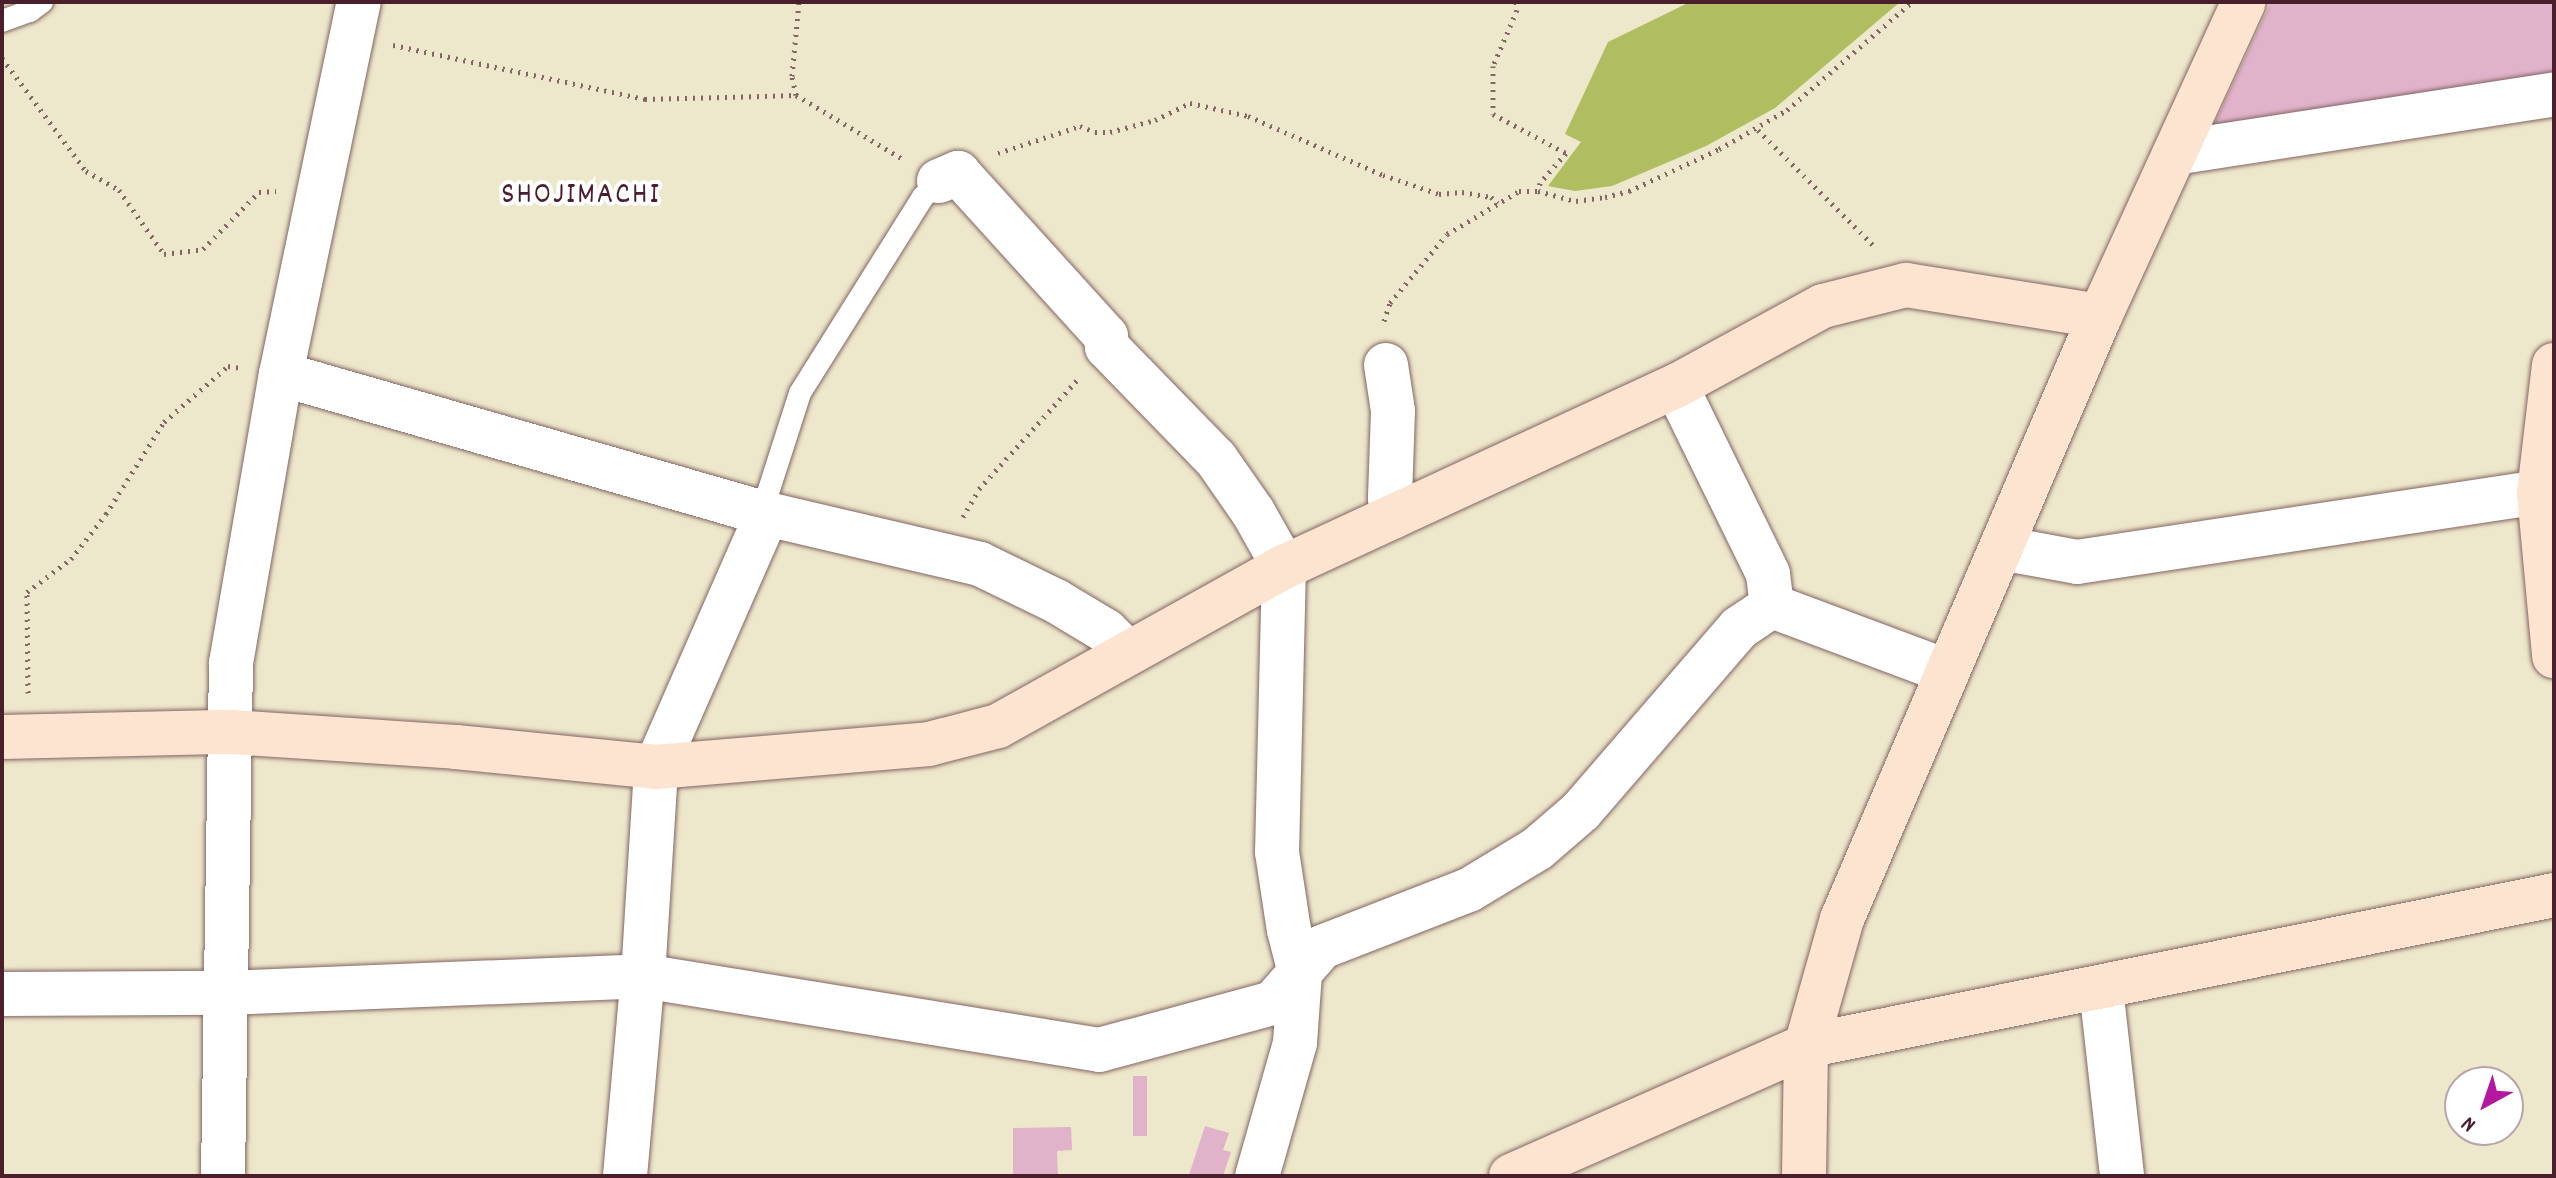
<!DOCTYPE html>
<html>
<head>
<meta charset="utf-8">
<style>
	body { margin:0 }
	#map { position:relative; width:2556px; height:1178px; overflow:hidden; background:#ede7cb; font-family:Dekko,sans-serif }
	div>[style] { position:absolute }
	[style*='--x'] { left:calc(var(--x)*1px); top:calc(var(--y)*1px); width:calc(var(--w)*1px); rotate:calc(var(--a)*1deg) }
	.green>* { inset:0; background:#b0bd60 }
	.building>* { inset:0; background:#e1b3cb; transform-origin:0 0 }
	.path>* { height:5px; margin-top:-2.5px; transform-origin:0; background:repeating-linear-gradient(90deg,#836563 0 2px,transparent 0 8px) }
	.roads { filter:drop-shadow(0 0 2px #836563) drop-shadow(0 0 2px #836563) }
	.lane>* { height:22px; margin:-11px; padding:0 11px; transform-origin:11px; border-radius:11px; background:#fff }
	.street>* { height:44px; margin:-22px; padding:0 22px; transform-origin:22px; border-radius:22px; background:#fff }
	.secondary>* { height:44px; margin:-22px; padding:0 22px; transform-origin:22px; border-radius:22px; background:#fde4d1 }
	span { translate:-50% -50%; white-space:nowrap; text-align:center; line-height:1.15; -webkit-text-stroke:8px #fff; paint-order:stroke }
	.quarter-label { font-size:30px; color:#4a1f2b; letter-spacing:2px }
	.frame { position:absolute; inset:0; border:4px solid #4a1f2b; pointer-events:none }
	.north { position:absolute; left:2444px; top:1066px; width:80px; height:80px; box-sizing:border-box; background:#fff; border:2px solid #b7a5aa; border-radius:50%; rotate:220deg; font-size:22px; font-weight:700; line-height:32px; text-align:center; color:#4a1f2b }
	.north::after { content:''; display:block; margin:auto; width:28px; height:36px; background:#b5179e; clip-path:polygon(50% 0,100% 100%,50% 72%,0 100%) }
</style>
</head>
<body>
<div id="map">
	<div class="green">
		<div style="clip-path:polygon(1690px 2px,1900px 2px,1775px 108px,1706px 146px,1612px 186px,1575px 191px,1548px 186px,1581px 142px,1565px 134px,1608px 42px)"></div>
	</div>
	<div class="building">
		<div style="clip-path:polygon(2271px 2px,2554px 2px,2554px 78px,2211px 131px)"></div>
		<div style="left:1133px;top:1076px;width:14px;height:60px"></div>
		<div style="clip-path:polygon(1205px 1126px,1229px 1133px,1223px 1150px,1231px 1152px,1223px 1176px,1189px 1175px)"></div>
		<div style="clip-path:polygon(1071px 1127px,1072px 1150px,1057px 1151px,1058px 1176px,1013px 1176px,1013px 1128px)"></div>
	</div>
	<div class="path">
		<div style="--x:1516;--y:2;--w:8;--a:83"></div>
		<div style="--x:1517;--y:10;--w:61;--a:113.2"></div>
		<div style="--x:1493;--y:66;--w:48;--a:90"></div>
		<div style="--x:1493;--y:114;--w:83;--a:28.1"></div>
		<div style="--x:1566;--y:153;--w:40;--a:131"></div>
		<div style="--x:1540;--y:183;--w:8;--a:104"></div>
		<div style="--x:393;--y:45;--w:258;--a:12.1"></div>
		<div style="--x:645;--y:99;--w:151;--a:-1.5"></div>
		<div style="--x:796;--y:95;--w:126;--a:31"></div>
		<div style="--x:2;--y:58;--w:141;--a:53.4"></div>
		<div style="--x:86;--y:171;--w:38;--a:30"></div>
		<div style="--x:119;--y:190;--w:78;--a:54.9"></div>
		<div style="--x:164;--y:254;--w:39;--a:-7"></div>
		<div style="--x:203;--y:249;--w:80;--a:-45.5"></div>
		<div style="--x:259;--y:192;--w:17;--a:-3"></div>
		<div style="--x:796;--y:95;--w:19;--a:-102"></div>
		<div style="--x:792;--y:76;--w:74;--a:-84.6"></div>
		<div style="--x:1758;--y:130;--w:167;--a:45"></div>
		<div style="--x:998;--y:153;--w:86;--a:-18.2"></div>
		<div style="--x:1080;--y:126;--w:16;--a:22"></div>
		<div style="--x:1095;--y:132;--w:15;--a:0"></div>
		<div style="--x:1110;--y:132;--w:47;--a:-14.9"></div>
		<div style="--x:1155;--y:120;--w:39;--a:-26"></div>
		<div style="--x:1190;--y:103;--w:59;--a:12.6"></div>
		<div style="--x:1248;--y:116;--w:147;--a:23.6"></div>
		<div style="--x:1383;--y:175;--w:59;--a:18.7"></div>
		<div style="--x:1439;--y:194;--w:23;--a:-5"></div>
		<div style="--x:1462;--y:192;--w:29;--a:10"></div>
		<div style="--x:1491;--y:197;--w:9;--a:41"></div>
		<div style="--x:1384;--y:321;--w:19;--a:-72"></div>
		<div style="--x:1390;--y:303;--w:89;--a:-50.4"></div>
		<div style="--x:1447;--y:234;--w:84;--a:-30.8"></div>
		<div style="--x:1519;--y:191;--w:19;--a:0"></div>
		<div style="--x:1538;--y:191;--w:39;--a:15"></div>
		<div style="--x:1576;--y:201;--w:29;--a:-8"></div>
		<div style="--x:1605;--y:197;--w:25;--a:-14"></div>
		<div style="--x:1629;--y:191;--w:99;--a:-25"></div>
		<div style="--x:1719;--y:149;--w:78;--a:-29.8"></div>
		<div style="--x:1787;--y:110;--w:165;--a:-40.8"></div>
		<div style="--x:963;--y:517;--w:32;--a:-60"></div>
		<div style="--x:979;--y:489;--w:149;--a:-48"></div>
		<div style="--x:28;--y:693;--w:101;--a:-90.6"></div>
		<div style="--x:27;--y:592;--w:55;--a:-36.9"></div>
		<div style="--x:71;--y:559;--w:57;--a:-52.1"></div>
		<div style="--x:106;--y:514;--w:109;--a:-57.8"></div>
		<div style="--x:164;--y:422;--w:85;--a:-41.2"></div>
		<div style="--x:228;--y:366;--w:12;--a:9"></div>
	</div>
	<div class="roads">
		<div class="lane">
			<div style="--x:2;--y:21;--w:30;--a:-20"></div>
			<div style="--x:30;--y:11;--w:15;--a:-37"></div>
			<div style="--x:767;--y:514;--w:15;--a:-94"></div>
			<div style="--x:766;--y:499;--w:111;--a:-72.2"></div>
			<div style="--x:800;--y:393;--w:231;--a:-57.9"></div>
			<div style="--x:923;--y:197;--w:23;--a:-45"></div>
		</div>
		<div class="street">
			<div style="--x:2175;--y:153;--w:384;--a:-8.8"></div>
			<div style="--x:939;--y:181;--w:21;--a:-23"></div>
			<div style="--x:958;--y:173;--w:220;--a:47.8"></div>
			<div style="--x:1106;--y:336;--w:11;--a:85"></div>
			<div style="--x:1107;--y:347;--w:156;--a:45.8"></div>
			<div style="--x:1216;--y:459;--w:65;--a:55.1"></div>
			<div style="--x:1253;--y:512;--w:63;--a:60.6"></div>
			<div style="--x:1284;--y:567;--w:285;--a:91.4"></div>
			<div style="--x:1277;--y:852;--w:79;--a:81.3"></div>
			<div style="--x:1289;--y:930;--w:44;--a:75.7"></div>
			<div style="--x:1300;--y:973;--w:70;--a:94.1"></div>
			<div style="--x:1295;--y:1043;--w:138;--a:105.9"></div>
			<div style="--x:1386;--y:365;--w:47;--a:81.3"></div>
			<div style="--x:1393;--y:411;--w:87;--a:92"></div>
			<div style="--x:1390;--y:498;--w:19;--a:81"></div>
			<div style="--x:281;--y:374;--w:506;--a:16.07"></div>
			<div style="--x:767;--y:514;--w:219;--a:13.2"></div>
			<div style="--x:980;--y:564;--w:85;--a:26"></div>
			<div style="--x:1056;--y:601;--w:58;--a:31"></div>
			<div style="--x:1106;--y:631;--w:30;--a:45"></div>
			<div style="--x:1676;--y:386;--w:209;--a:63.9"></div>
			<div style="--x:1768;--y:574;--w:32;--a:83"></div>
			<div style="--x:1772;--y:606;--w:186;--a:20.5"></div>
			<div style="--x:2001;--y:548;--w:77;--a:10.4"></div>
			<div style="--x:2077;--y:562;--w:482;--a:-8.6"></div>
			<div style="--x:2101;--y:988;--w:189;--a:83.6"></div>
			<div style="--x:2;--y:994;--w:224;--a:-0.3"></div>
			<div style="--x:226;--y:993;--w:417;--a:-2.3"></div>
			<div style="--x:643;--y:976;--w:462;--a:9.2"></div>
			<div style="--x:1099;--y:1050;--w:180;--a:-15.1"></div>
			<div style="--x:1273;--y:1003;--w:74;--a:-48.8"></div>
			<div style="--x:1322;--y:947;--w:158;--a:-21.2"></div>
			<div style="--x:1469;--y:890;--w:79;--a:-31.1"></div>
			<div style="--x:1537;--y:849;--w:58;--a:-40.8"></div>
			<div style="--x:1581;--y:811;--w:242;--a:-49.2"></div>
			<div style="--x:1739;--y:628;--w:40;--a:-34"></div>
			<div style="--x:223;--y:1176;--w:513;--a:-89.11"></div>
			<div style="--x:231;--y:663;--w:293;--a:-80.2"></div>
			<div style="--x:281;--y:374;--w:380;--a:-78.2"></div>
			<div style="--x:625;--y:1176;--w:201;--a:-84.9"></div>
			<div style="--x:643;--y:976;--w:209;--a:-86.4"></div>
			<div style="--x:656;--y:767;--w:276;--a:-66.3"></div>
		</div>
		<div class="secondary">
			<div style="--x:2554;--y:365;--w:129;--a:96.7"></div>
			<div style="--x:2539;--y:493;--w:164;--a:84.7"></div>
			<div style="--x:2;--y:737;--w:229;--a:-1.3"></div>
			<div style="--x:231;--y:732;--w:225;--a:3.8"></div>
			<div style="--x:456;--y:747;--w:201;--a:5.7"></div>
			<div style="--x:656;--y:767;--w:274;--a:-4.8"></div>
			<div style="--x:929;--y:744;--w:71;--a:-14.6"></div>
			<div style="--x:998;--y:726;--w:327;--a:-29.1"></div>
			<div style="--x:1284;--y:567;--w:432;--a:-24.8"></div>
			<div style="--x:1676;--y:386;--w:167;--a:-28.6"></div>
			<div style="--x:1823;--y:306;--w:86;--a:-14.2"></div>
			<div style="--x:1906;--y:285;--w:196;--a:9.1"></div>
			<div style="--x:1511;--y:1176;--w:322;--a:-23.8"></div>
			<div style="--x:1806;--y:1046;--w:763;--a:-11.41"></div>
			<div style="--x:1804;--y:1176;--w:130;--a:-89.1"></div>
			<div style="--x:1806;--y:1046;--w:132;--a:-74.2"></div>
			<div style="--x:1842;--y:919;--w:656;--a:-66.84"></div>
			<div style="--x:2100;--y:316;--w:345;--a:-65.4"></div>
		</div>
	</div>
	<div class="quarter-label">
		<span style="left:581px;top:197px">SHOJIMACHI</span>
	</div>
	<div class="frame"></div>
	<div class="north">N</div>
</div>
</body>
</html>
